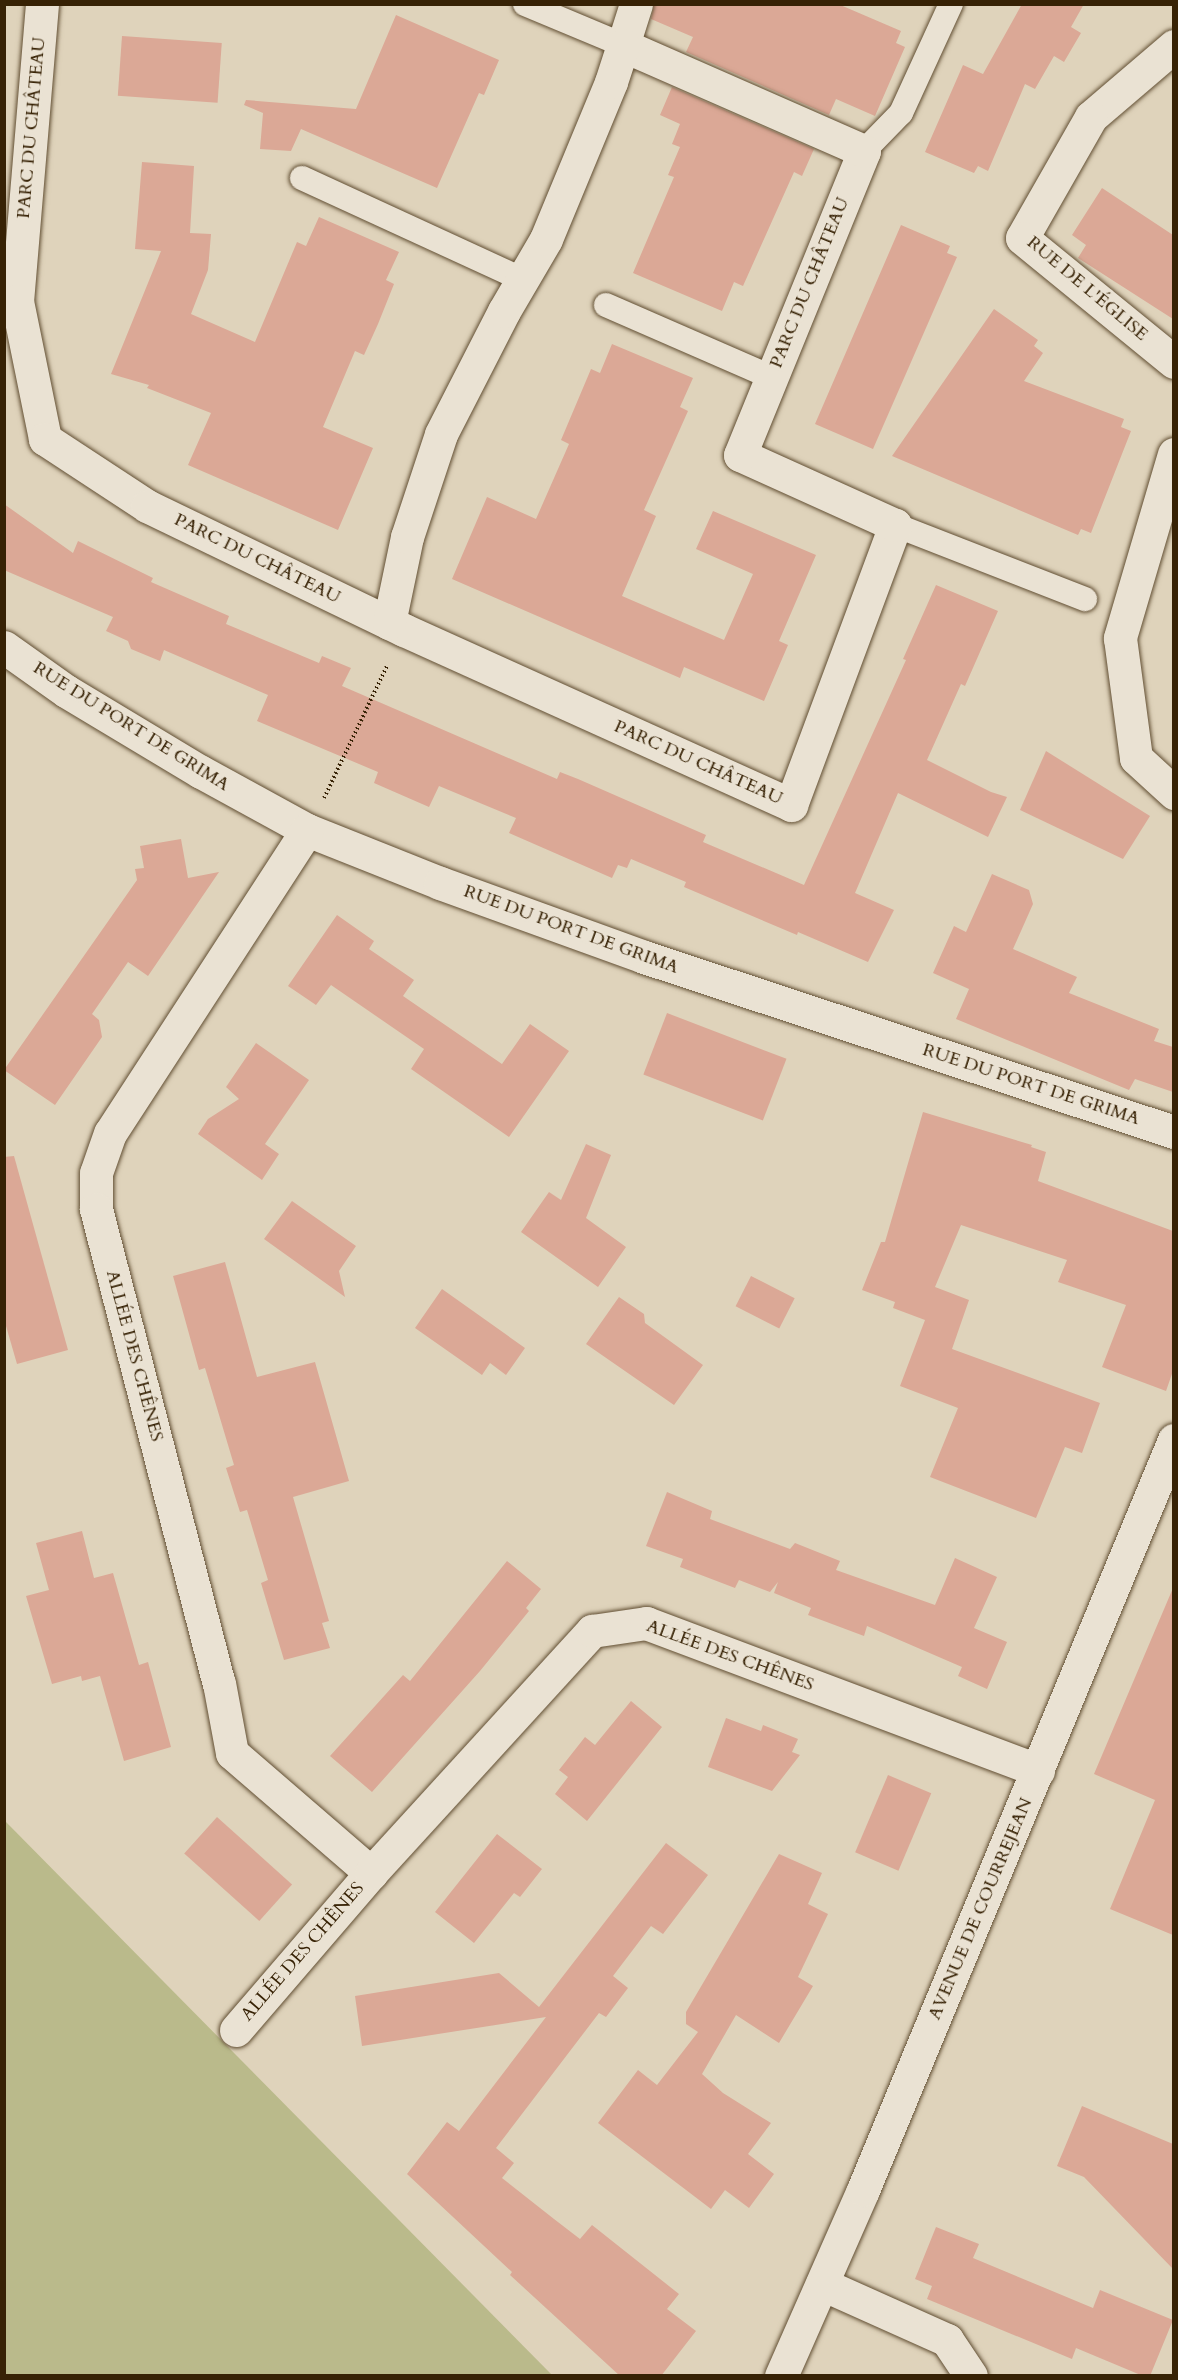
<!DOCTYPE html>
<html>
<head>
<meta charset="utf-8">
<style>
	body { margin:0 }
	#map { position:relative; width:1178px; height:2380px; overflow:hidden; background:#dfd3bb; font-family:Cardo,serif }
	div>[style] { position:absolute }
	[style*='--x'] { left:calc(var(--x)*1px); top:calc(var(--y)*1px); width:calc(var(--w)*1px); rotate:calc(var(--a)*1deg) }
	.green>* { inset:0; background:#baba8b }
	.building>* { inset:0; background:#dba896; transform-origin:0 0 }
	.path>* { height:4px; margin-top:-2px; transform-origin:0; background:repeating-linear-gradient(90deg,#372205 0 1.5px,transparent 0 4.5px) }
	.roads { filter:drop-shadow(0 0 2px #614e32) drop-shadow(0 0 2px #614e32) }
	.service>* { height:24px; margin:-12px; padding:0 12px; transform-origin:12px; border-radius:12px; background:#eae2d3 }
	.minor>* { height:33px; margin:-16.5px; padding:0 16.5px; transform-origin:16.5px; border-radius:16.5px; background:#eae2d3 }
	.tertiary>* { height:33px; margin:-16.5px; padding:0 16.5px; transform-origin:16.5px; border-radius:16.5px; background:#eae2d3 }
	span { translate:-50% -50%; white-space:nowrap; text-align:center; line-height:1.15; -webkit-text-stroke:5px #eae2d3; paint-order:stroke }
	.street-label { font-size:18px; color:#372205 }
	.frame { position:absolute; inset:0; border:6px solid #372205; pointer-events:none }
</style>
</head>
<body>
<div id="map">
	<div class="green">
		<div style="clip-path:polygon(4px 1821px,5px 1821px,552px 2375px,5px 2375px)"></div>
	</div>
	<div class="building">
		<div style="clip-path:polygon(654px 4px,838px 4px,901px 31px,896px 43px,905px 47px,875px 116px,836px 99px,829px 115px,686px 52px,693px 37px,651px 19px)"></div>
		<div style="clip-path:polygon(1022px 4px,1084px 4px,1071px 27px,1081px 33px,1064px 62px,1054px 56px,1035px 89px,1025px 84px,988px 171px,978px 166px,974px 173px,925px 152px,963px 65px,983px 74px)"></div>
		<div style="clip-path:polygon(396px 15px,499px 60px,484px 95px,479px 93px,437px 188px,301px 129px,291px 151px,260px 149px,263px 113px,244px 105px,246px 100px,356px 109px)"></div>
		<div style="left:122px;top:36px;width:100px;height:60px;rotate:4deg"></div>
		<div style="clip-path:polygon(672px 87px,814px 149px,802px 176px,794px 172px,743px 286px,734px 282px,722px 311px,633px 273px,674px 177px,668px 175px,680px 147px,672px 144px,680px 124px,660px 115px)"></div>
		<div style="clip-path:polygon(142px 162px,194px 166px,190px 233px,211px 234px,208px 270px,191px 314px,255px 342px,297px 242px,306px 246px,319px 217px,399px 252px,386px 280px,394px 284px,378px 324px,364px 355px,355px 351px,323px 427px,373px 448px,338px 530px,188px 465px,211px 413px,147px 388px,149px 385px,111px 374px,161px 251px,135px 249px)"></div>
		<div style="clip-path:polygon(1102px 188px,1173px 235px,1173px 319px,1078px 258px,1086px 245px,1072px 235px)"></div>
		<div style="clip-path:polygon(901px 225px,950px 246px,947px 253px,957px 257px,873px 449px,815px 424px)"></div>
		<div style="clip-path:polygon(994px 309px,1038px 340px,1034px 346px,1043px 353px,1024px 381px,1124px 419px,1121px 427px,1131px 431px,1091px 533px,1081px 529px,1078px 535px,892px 456px)"></div>
		<div style="clip-path:polygon(612px 344px,693px 378px,680px 407px,688px 411px,644px 510px,656px 516px,622px 596px,724px 640px,753px 574px,696px 549px,713px 511px,816px 555px,779px 641px,788px 645px,764px 701px,684px 667px,680px 678px,452px 579px,487px 497px,536px 519px,569px 444px,561px 440px,591px 369px,600px 373px)"></div>
		<div style="clip-path:polygon(4px 504px,73px 553px,78px 541px,153px 578px,151px 582px,229px 616px,226px 624px,319px 663px,322px 656px,351px 668px,342px 686px,557px 779px,560px 772px,578px 779px,706px 835px,703px 842px,804px 885px,906px 660px,903px 659px,936px 585px,998px 611px,965px 686px,961px 684px,927px 760px,991px 792px,1007px 797px,988px 837px,898px 793px,855px 893px,894px 910px,868px 962px,798px 932px,797px 935px,684px 887px,686px 882px,631px 859px,627px 868px,618px 865px,612px 878px,509px 833px,516px 818px,439px 786px,429px 807px,374px 783px,378px 772px,257px 721px,268px 695px,164px 650px,160px 661px,131px 649px,128px 641px,106px 631px,113px 617px,4px 570px)"></div>
		<div style="clip-path:polygon(1046px 751px,1150px 816px,1123px 859px,1020px 810px)"></div>
		<div style="clip-path:polygon(181px 839px,188px 878px,219px 872px,148px 976px,128px 962px,92px 1014px,99px 1020px,102px 1037px,55px 1105px,4px 1070px,137px 880px,135px 869px,144px 868px,140px 846px)"></div>
		<div style="clip-path:polygon(992px 874px,1029px 890px,1033px 904px,1013px 949px,1077px 977px,1069px 993px,1159px 1029px,1154px 1041px,1173px 1047px,1173px 1092px,1135px 1079px,1129px 1090px,956px 1019px,969px 989px,933px 973px,954px 926px,966px 932px)"></div>
		<div style="clip-path:polygon(337px 915px,374px 941px,369px 949px,414px 980px,403px 996px,502px 1064px,530px 1024px,569px 1051px,509px 1137px,411px 1069px,424px 1049px,331px 985px,316px 1005px,288px 986px)"></div>
		<div style="left:667px;top:1013px;width:128px;height:66px;rotate:21deg"></div>
		<div style="clip-path:polygon(256px 1043px,309px 1080px,265px 1144px,279px 1154px,262px 1180px,198px 1134px,208px 1119px,239px 1099px,226px 1087px)"></div>
		<div style="clip-path:polygon(923px 1112px,1032px 1145px,1031px 1147px,1046px 1152px,1038px 1181px,1173px 1231px,1173px 1371px,1166px 1391px,1102px 1367px,1126px 1305px,1058px 1282px,1067px 1260px,961px 1225px,935px 1287px,969px 1300px,952px 1349px,1100px 1403px,1082px 1453px,1065px 1447px,1036px 1518px,930px 1477px,958px 1408px,900px 1386px,925px 1320px,893px 1308px,895px 1302px,862px 1290px,881px 1242px,885px 1242px)"></div>
		<div style="clip-path:polygon(586px 1144px,611px 1155px,586px 1218px,626px 1247px,598px 1287px,521px 1232px,549px 1192px,561px 1200px)"></div>
		<div style="clip-path:polygon(14px 1156px,68px 1350px,17px 1364px,4px 1319px,4px 1157px)"></div>
		<div style="clip-path:polygon(292px 1201px,356px 1246px,339px 1271px,345px 1297px,264px 1239px)"></div>
		<div style="clip-path:polygon(225px 1262px,257px 1377px,315px 1362px,349px 1481px,293px 1497px,329px 1621px,322px 1623px,330px 1648px,284px 1660px,261px 1583px,268px 1580px,247px 1510px,240px 1512px,226px 1468px,234px 1465px,205px 1368px,199px 1370px,173px 1276px)"></div>
		<div style="left:751px;top:1276px;width:49px;height:34px;rotate:27deg"></div>
		<div style="clip-path:polygon(442px 1289px,525px 1348px,506px 1375px,490px 1363px,482px 1375px,415px 1328px)"></div>
		<div style="clip-path:polygon(619px 1297px,644px 1314px,645px 1323px,703px 1365px,674px 1405px,586px 1344px)"></div>
		<div style="clip-path:polygon(667px 1492px,712px 1511px,710px 1519px,790px 1549px,795px 1543px,840px 1561px,836px 1570px,935px 1605px,955px 1558px,997px 1577px,974px 1628px,1007px 1642px,987px 1689px,958px 1676px,962px 1667px,867px 1626px,864px 1636px,808px 1615px,811px 1608px,774px 1593px,778px 1582px,770px 1592px,739px 1580px,735px 1588px,680px 1567px,683px 1559px,646px 1546px)"></div>
		<div style="clip-path:polygon(82px 1531px,94px 1578px,113px 1573px,139px 1665px,148px 1662px,171px 1747px,124px 1761px,100px 1676px,82px 1681px,81px 1676px,52px 1684px,26px 1596px,49px 1590px,36px 1543px)"></div>
		<div style="clip-path:polygon(507px 1561px,541px 1589px,526px 1608px,529px 1611px,480px 1671px,372px 1792px,330px 1756px,403px 1675px,410px 1681px)"></div>
		<div style="clip-path:polygon(1173px 1588px,1173px 1935px,1110px 1909px,1155px 1800px,1094px 1774px)"></div>
		<div style="clip-path:polygon(631px 1701px,662px 1727px,587px 1821px,555px 1794px,568px 1777px,559px 1770px,585px 1737px,595px 1745px)"></div>
		<div style="clip-path:polygon(726px 1718px,761px 1731px,763px 1725px,798px 1739px,792px 1752px,800px 1755px,772px 1791px,708px 1767px)"></div>
		<div style="left:888px;top:1775px;width:47px;height:84px;rotate:23deg"></div>
		<div style="left:217px;top:1817px;width:101px;height:49px;rotate:42deg"></div>
		<div style="clip-path:polygon(497px 1834px,542px 1869px,520px 1897px,514px 1893px,474px 1943px,435px 1912px)"></div>
		<div style="clip-path:polygon(666px 1843px,708px 1875px,663px 1934px,651px 1926px,613px 1976px,628px 1988px,606px 2017px,599px 2013px,496px 2148px,514px 2163px,502px 2178px,554px 2219px,580px 2239px,592px 2225px,679px 2294px,667px 2309px,696px 2331px,661px 2376px,620px 2376px,510px 2275px,512px 2272px,407px 2174px,447px 2122px,459px 2131px,546px 2017px,362px 2046px,355px 1996px,499px 1973px,539px 2007px)"></div>
		<div style="clip-path:polygon(779px 1854px,822px 1873px,808px 1904px,828px 1914px,798px 1977px,813px 1986px,779px 2043px,736px 2015px,702px 2074px,723px 2093px,771px 2123px,748px 2154px,774px 2174px,749px 2208px,725px 2190px,711px 2209px,598px 2123px,638px 2070px,657px 2085px,698px 2032px,686px 2024px,686px 2012px)"></div>
		<div style="clip-path:polygon(1082px 2106px,1173px 2144px,1173px 2269px,1084px 2177px,1057px 2166px)"></div>
		<div style="clip-path:polygon(936px 2227px,979px 2244px,973px 2258px,1093px 2308px,1100px 2290px,1173px 2320px,1150px 2376px,1143px 2376px,1076px 2348px,1072px 2359px,927px 2299px,932px 2286px,915px 2279px)"></div>
	</div>
	<div class="path">
		<div style="--x:324;--y:798;--w:148;--a:-64.5"></div>
	</div>
	<div class="roads">
		<div class="service">
			<div style="--x:525;--y:4;--w:106;--a:22.7"></div>
			<div style="--x:864;--y:151;--w:53;--a:-45.8"></div>
			<div style="--x:901;--y:113;--w:120;--a:-65.4"></div>
			<div style="--x:302;--y:178;--w:242;--a:24.7"></div>
			<div style="--x:606;--y:305;--w:180;--a:23.6"></div>
			<div style="--x:895;--y:525;--w:204;--a:21.3"></div>
		</div>
		<div class="minor">
			<div style="--x:42;--y:4;--w:298;--a:94.8"></div>
			<div style="--x:17;--y:301;--w:141;--a:78.5"></div>
			<div style="--x:45;--y:439;--w:122;--a:33.3"></div>
			<div style="--x:147;--y:506;--w:285;--a:25.8"></div>
			<div style="--x:404;--y:630;--w:425;--a:24.3"></div>
			<div style="--x:791;--y:805;--w:299;--a:-69.6"></div>
			<div style="--x:895;--y:525;--w:170;--a:-155.7"></div>
			<div style="--x:740;--y:455;--w:328;--a:-67.8"></div>
			<div style="--x:864;--y:151;--w:263;--a:-156.3"></div>
			<div style="--x:623;--y:45;--w:43;--a:-72.4"></div>
			<div style="--x:1174;--y:46;--w:109;--a:139.5"></div>
			<div style="--x:1091;--y:117;--w:139;--a:119.7"></div>
			<div style="--x:1022;--y:238;--w:196;--a:39.2"></div>
			<div style="--x:1174;--y:454;--w:192;--a:106.4"></div>
			<div style="--x:1120;--y:638;--w:121;--a:82.4"></div>
			<div style="--x:1136;--y:758;--w:52;--a:42.6"></div>
			<div style="--x:389;--y:623;--w:88;--a:-78.2"></div>
			<div style="--x:407;--y:537;--w:108;--a:-71.7"></div>
			<div style="--x:441;--y:434;--w:138;--a:-62.9"></div>
			<div style="--x:504;--y:311;--w:83;--a:-59.7"></div>
			<div style="--x:546;--y:239;--w:170;--a:-67.5"></div>
			<div style="--x:611;--y:82;--w:39;--a:-72"></div>
			<div style="--x:4;--y:647;--w:76;--a:35.4"></div>
			<div style="--x:66;--y:691;--w:157;--a:31"></div>
			<div style="--x:201;--y:772;--w:121;--a:28.7"></div>
			<div style="--x:307;--y:830;--w:143;--a:21.7"></div>
			<div style="--x:440;--y:883;--w:217;--a:19.9"></div>
			<div style="--x:644;--y:957;--w:558;--a:18.27"></div>
			<div style="--x:307;--y:830;--w:361;--a:123"></div>
			<div style="--x:110;--y:1133;--w:42;--a:109.3"></div>
			<div style="--x:96;--y:1173;--w:36;--a:90"></div>
			<div style="--x:96;--y:1209;--w:490;--a:75.5"></div>
			<div style="--x:219;--y:1683;--w:71;--a:79.5"></div>
			<div style="--x:232;--y:1753;--w:184;--a:40.8"></div>
			<div style="--x:236;--y:2030;--w:207;--a:-49.3"></div>
			<div style="--x:371;--y:1873;--w:328;--a:-47.6"></div>
			<div style="--x:592;--y:1631;--w:55;--a:-8.4"></div>
			<div style="--x:646;--y:1623;--w:419;--a:20.6"></div>
			<div style="--x:822;--y:2284;--w:137;--a:24.1"></div>
			<div style="--x:947;--y:2340;--w:43;--a:56.3"></div>
		</div>
		<div class="tertiary">
			<div style="--x:781;--y:2376;--w:203;--a:-66.2"></div>
			<div style="--x:863;--y:2190;--w:812;--a:-67.48"></div>
		</div>
	</div>
	<div class="street-label">
		<span style="left:32px;top:128px;rotate:-85deg">PARC DU CHÂTEAU</span>
		<span style="left:810px;top:283px;rotate:-68deg">PARC DU CHÂTEAU</span>
		<span style="left:1087px;top:289px;rotate:40deg">RUE DE L'ÉGLISE</span>
		<span style="left:257px;top:559px;rotate:26deg">PARC DU CHÂTEAU</span>
		<span style="left:131px;top:727px;rotate:32deg">RUE DU PORT DE GRIMA</span>
		<span style="left:698px;top:763px;rotate:24deg">PARC DU CHÂTEAU</span>
		<span style="left:571px;top:930px;rotate:20deg">RUE DU PORT DE GRIMA</span>
		<span style="left:1031px;top:1085px;rotate:18deg">RUE DU PORT DE GRIMA</span>
		<span style="left:134px;top:1356px;rotate:75deg">ALLÉE DES CHÊNES</span>
		<span style="left:730px;top:1656px;rotate:20deg">ALLÉE DES CHÊNES</span>
		<span style="left:981px;top:1909px;rotate:-67deg">AVENUE DE COURREJEAN</span>
		<span style="left:303px;top:1952px;rotate:-49deg">ALLÉE DES CHÊNES</span>
	</div>
	<div class="frame"></div>
</div>
</body>
</html>
